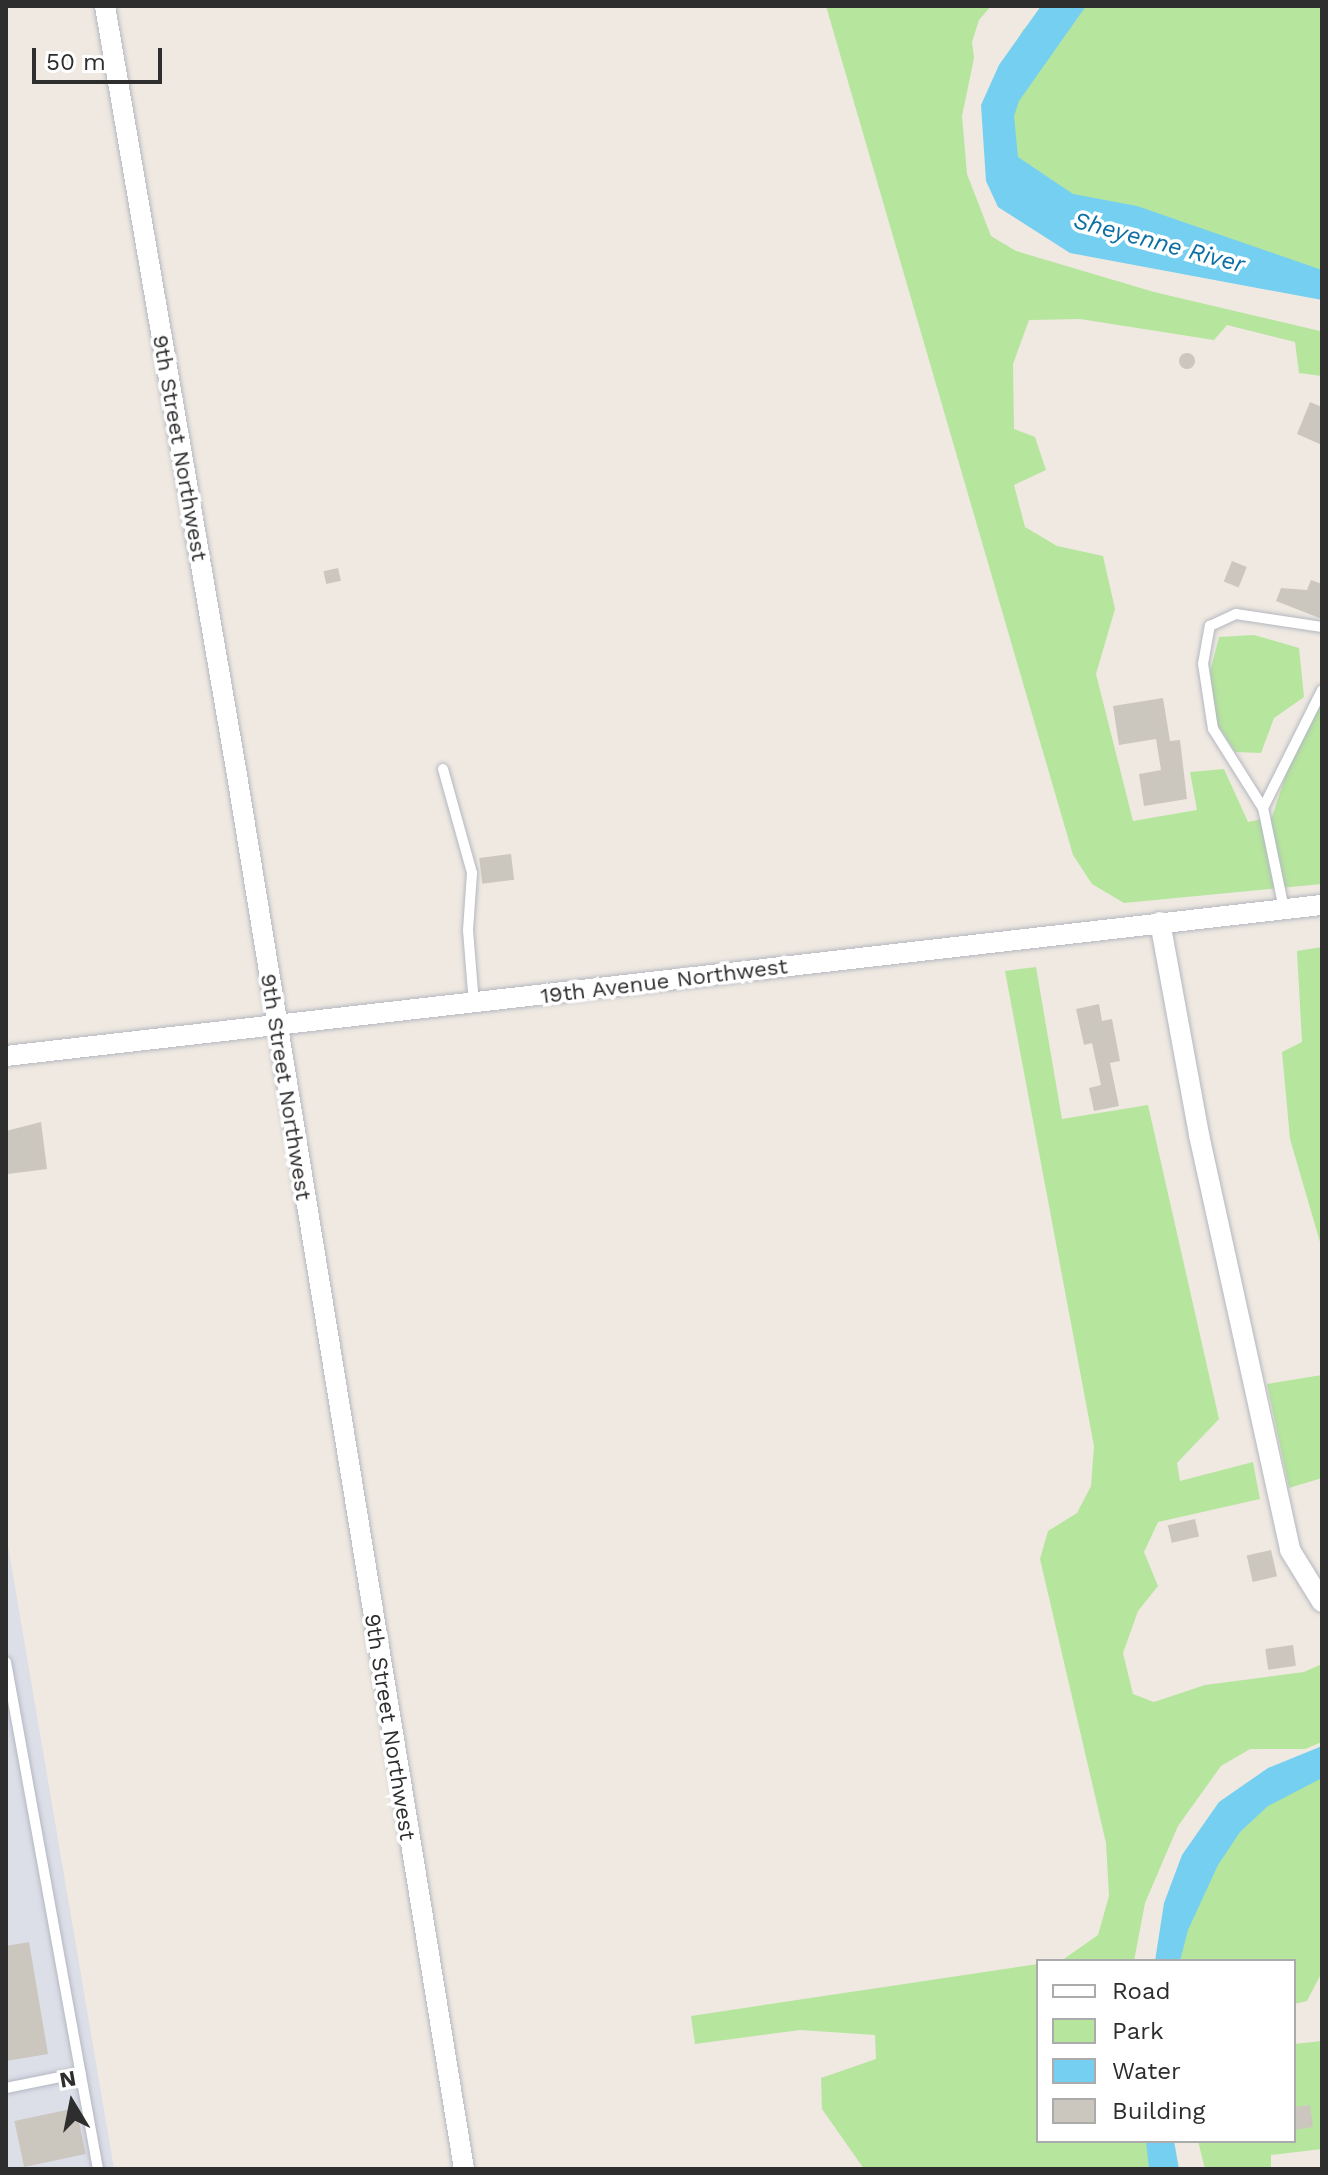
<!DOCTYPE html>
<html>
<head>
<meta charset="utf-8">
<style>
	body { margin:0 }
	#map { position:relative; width:1328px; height:2175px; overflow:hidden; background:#efe9e1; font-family:"Work Sans",sans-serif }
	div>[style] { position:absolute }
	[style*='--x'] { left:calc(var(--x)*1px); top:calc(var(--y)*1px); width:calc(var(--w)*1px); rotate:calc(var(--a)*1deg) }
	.airport>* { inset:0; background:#dcdee8 }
	.green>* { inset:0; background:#b6e59e }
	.water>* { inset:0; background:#75cff0 }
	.building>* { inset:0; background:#cbc7bf; transform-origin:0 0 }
	.round { border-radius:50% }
	.roads { filter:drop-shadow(0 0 2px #b4b7c1) drop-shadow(0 0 2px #b4b7c1) }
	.service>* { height:10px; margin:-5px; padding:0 5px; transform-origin:5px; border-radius:5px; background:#fff }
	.minor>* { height:20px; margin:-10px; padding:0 10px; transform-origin:10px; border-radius:10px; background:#fff }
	span { translate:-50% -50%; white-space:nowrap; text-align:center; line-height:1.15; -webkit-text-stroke:7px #fff; paint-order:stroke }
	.street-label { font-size:22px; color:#2e2e2e }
	.water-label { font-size:24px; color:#0d6fa3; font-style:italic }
	.frame { position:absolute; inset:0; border:8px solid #2e2e2e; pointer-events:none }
	.legend { position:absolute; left:1036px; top:1959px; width:260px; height:184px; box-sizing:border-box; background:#fff; border:2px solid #ababab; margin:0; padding:10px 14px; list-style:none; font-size:24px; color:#2e2e2e }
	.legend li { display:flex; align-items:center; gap:16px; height:40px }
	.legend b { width:40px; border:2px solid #ababab }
	.north { position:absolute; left:32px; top:2063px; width:80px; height:80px; -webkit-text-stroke:6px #fff; paint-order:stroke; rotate:350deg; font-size:22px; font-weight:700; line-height:32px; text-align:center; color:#2e2e2e }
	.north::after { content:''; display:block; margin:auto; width:28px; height:36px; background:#2e2e2e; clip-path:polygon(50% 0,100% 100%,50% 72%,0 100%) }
	.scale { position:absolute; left:32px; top:48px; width:130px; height:36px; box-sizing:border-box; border:4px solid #2e2e2e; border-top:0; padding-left:10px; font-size:24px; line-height:28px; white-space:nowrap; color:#2e2e2e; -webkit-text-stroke:6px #fff; paint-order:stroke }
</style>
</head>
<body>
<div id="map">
	<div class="airport">
		<div style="clip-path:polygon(6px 1534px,114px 2169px,6px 2169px)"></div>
	</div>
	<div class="green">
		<div style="clip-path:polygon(826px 6px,991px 6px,979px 20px,972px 42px,974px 58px,962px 116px,967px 174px,991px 236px,1016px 251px,1154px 292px,1320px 331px,1322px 376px,1299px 373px,1295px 342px,1227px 325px,1214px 340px,1080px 319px,1029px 320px,1013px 364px,1014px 429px,1035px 437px,1046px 470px,1014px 485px,1025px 527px,1057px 546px,1103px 556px,1115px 609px,1096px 674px,1133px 821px,1197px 810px,1190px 772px,1224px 769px,1248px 822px,1272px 817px,1289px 765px,1322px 700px,1322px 884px,1124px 903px,1092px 884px,1073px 855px)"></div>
		<div style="clip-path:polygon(1052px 6px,1322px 6px,1322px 285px,1285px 279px,1012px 171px,1002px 67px,1023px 30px)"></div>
		<div style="clip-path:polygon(1254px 635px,1299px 648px,1304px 697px,1274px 718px,1261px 753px,1235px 752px,1216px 722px,1210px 672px,1219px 637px)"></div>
		<div style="clip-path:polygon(1322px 947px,1322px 1249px,1290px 1139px,1282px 1052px,1302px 1042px,1297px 951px)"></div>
		<div style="clip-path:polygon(1036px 967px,1062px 1119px,1148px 1105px,1219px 1419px,1177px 1463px,1180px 1481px,1253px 1462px,1260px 1499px,1158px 1522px,1144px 1552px,1158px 1586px,1138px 1611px,1123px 1653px,1133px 1694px,1154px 1702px,1205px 1685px,1304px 1672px,1322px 1664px,1322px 1742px,1305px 1749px,1250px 1749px,1221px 1766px,1178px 1826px,1145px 1903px,1134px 1961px,1061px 1961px,1098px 1935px,1109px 1896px,1106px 1843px,1040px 1559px,1048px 1531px,1077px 1513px,1091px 1486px,1094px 1446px,1005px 971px)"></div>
		<div style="clip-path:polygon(1322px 1375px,1322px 1478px,1289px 1488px,1267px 1384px)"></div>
		<div style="clip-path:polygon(1322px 1763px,1322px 1972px,1307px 2001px,1294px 2004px,1294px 1961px,1178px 1961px,1204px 1842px)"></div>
		<div style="clip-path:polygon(1038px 1964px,1038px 2141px,1159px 2141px,1162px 2169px,864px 2169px,822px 2109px,821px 2078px,876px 2059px,875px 2035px,800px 2030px,695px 2044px,691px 2016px)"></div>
		<div style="clip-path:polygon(1322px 2041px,1322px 2149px,1271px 2155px,1271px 2169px,1205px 2169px,1198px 2141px,1294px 2141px,1294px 2044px)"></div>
	</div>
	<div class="water">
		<div style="clip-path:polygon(1041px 6px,1086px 6px,1019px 101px,1014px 116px,1018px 157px,1073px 194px,1137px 206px,1322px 270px,1322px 300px,1070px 253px,998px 207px,986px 181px,981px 105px,999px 65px)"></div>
		<div style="clip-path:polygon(1322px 1746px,1322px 1778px,1268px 1806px,1240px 1832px,1218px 1865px,1188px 1930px,1180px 1961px,1155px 1961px,1164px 1903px,1182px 1855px,1219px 1802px,1268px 1768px)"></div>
		<div style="clip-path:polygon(1146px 2141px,1174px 2141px,1179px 2169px,1149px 2169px)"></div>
	</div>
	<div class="building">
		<div class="round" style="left:1179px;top:353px;width:16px;height:16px"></div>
		<div style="clip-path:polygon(1310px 402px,1322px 407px,1322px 445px,1297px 434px)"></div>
		<div style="left:1232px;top:561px;width:16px;height:22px;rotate:22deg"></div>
		<div style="left:338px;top:568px;width:13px;height:15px;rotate:77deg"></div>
		<div style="clip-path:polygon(1311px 580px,1322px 584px,1322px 619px,1276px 601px,1281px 588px,1307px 590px)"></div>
		<div style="clip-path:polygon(1163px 698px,1170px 741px,1180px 740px,1187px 799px,1144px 806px,1139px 774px,1161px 770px,1156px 739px,1119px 745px,1113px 706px)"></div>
		<div style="left:511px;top:854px;width:26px;height:32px;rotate:83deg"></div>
		<div style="clip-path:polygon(1099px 1004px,1102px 1021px,1112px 1019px,1120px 1061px,1110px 1063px,1119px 1106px,1094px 1111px,1089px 1088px,1101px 1085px,1092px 1043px,1084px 1045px,1076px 1009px)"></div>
		<div style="clip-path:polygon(41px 1122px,47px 1169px,8px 1174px,6px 1131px)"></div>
		<div style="left:1195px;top:1519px;width:18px;height:28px;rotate:77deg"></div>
		<div style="left:1271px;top:1550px;width:27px;height:25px;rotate:77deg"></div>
		<div style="left:1293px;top:1645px;width:21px;height:28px;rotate:82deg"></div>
		<div style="clip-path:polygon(29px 1942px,48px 2054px,6px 2061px,6px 1946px)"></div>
		<div style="clip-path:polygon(1310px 2105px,1313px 2127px,1294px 2130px,1294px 2107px)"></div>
		<div style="left:76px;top:2108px;width:47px;height:63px;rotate:78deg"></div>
	</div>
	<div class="roads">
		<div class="service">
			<div style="--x:443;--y:769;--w:108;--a:74.4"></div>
			<div style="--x:472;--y:873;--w:57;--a:94"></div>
			<div style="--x:468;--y:930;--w:74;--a:85.4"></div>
			<div style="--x:1263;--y:808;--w:132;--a:-63.4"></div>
			<div style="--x:1284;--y:909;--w:103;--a:-101.7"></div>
			<div style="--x:1263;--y:808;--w:93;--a:-122.3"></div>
			<div style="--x:1213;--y:729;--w:66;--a:-98.7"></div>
			<div style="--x:1203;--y:664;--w:39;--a:-80"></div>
			<div style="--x:1210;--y:626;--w:29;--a:-25"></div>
			<div style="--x:1236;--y:614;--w:87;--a:8.6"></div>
			<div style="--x:6;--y:1662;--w:515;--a:79.72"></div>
			<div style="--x:6;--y:2088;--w:76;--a:-11.5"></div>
		</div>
		<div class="minor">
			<div style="--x:105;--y:6;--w:774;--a:80.26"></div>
			<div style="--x:236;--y:769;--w:1418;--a:80.75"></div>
			<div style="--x:1160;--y:922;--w:217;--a:79.6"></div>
			<div style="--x:1199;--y:1135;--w:425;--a:77.6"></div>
			<div style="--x:1290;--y:1550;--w:61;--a:58.4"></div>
			<div style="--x:6;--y:1056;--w:1325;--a:-6.55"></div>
		</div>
	</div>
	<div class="street-label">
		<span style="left:180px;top:448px;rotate:80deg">9th Street Northwest</span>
		<span style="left:664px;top:981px;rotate:-7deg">19th Avenue Northwest</span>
		<span style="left:286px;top:1087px;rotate:81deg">9th Street Northwest</span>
		<span style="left:390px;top:1727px;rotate:81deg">9th Street Northwest</span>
	</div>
	<div class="water-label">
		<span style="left:1159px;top:243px;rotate:15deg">Sheyenne River</span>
	</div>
	<div class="frame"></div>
	<ul class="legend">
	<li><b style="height:10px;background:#fff"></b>Road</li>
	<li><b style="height:22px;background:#b6e59e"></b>Park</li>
	<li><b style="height:22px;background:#75cff0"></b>Water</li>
	<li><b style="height:22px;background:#cbc7bf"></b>Building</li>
	</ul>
	<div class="north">N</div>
	<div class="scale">50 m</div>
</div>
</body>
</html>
